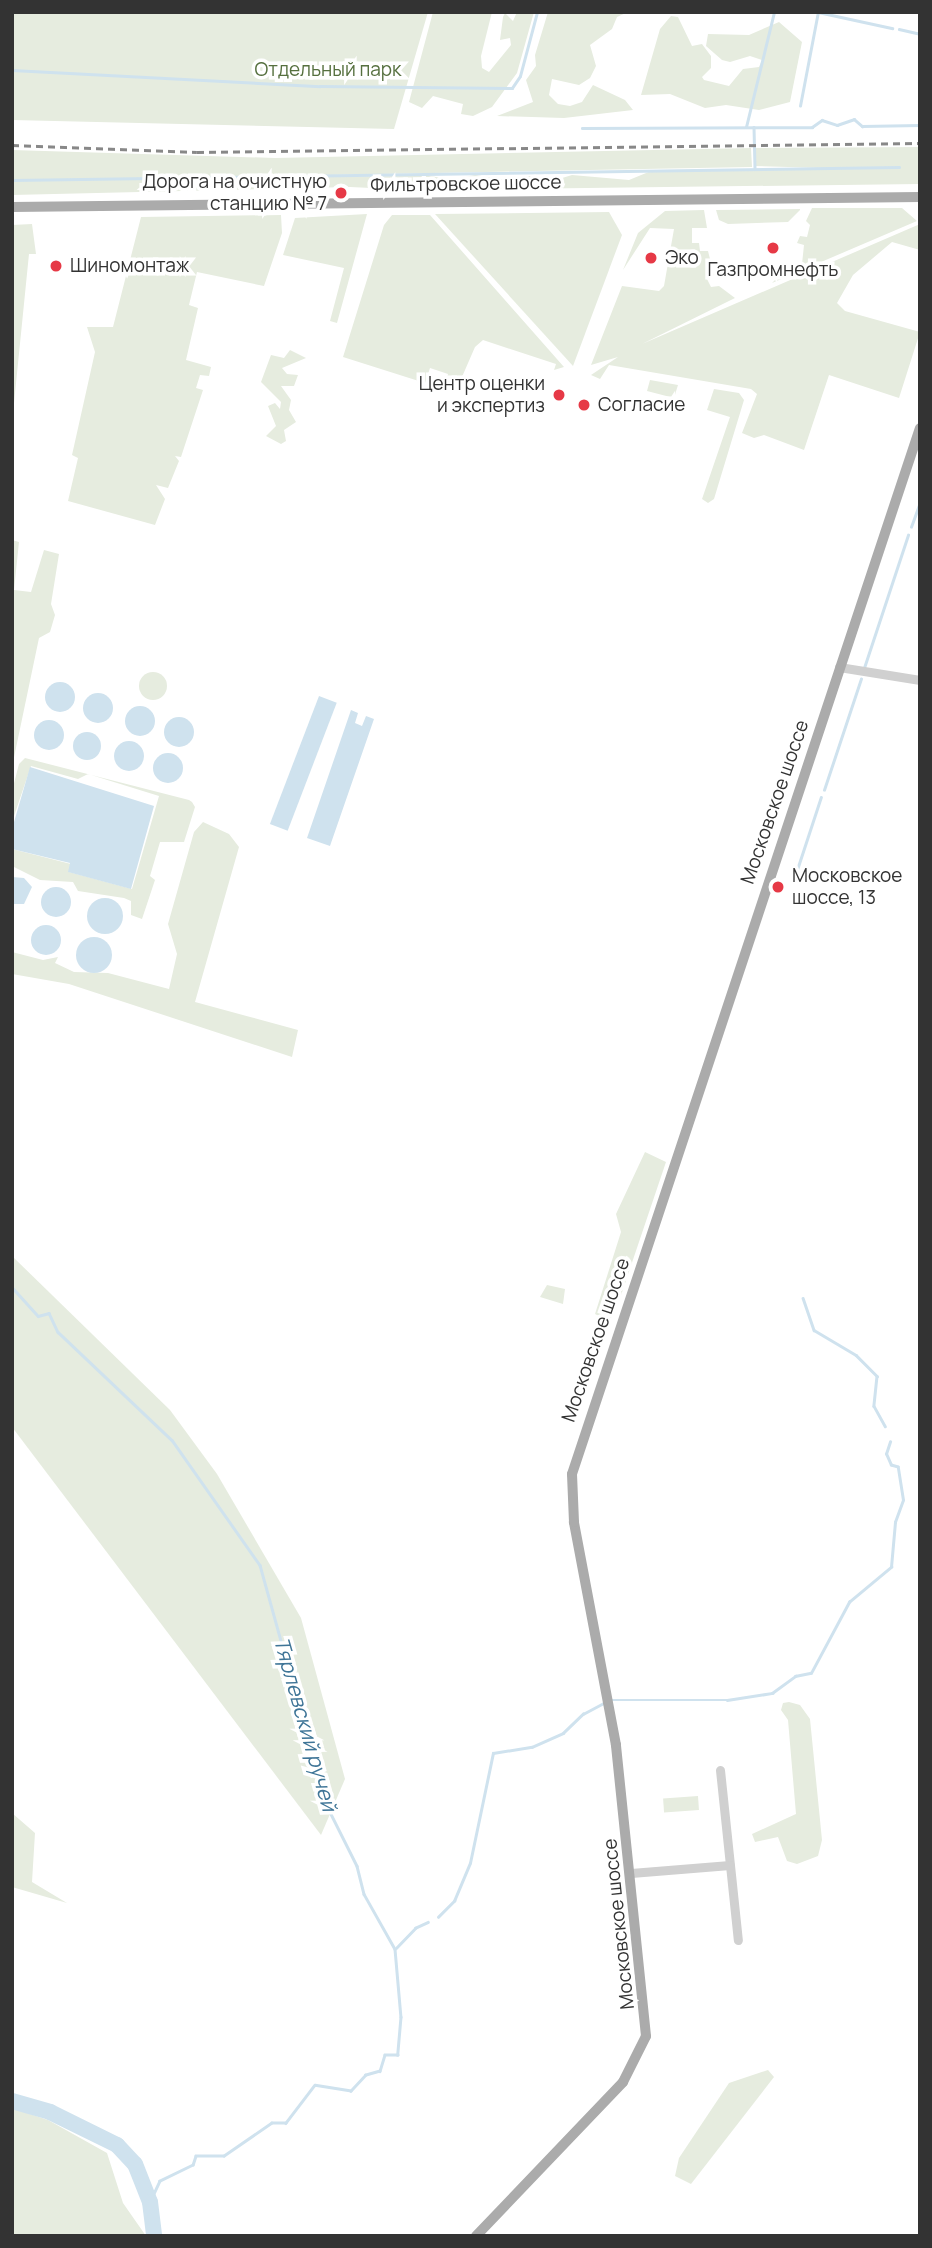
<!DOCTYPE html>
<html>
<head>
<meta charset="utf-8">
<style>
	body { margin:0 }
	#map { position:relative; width:932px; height:2248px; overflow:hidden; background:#fff; font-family:Manrope,sans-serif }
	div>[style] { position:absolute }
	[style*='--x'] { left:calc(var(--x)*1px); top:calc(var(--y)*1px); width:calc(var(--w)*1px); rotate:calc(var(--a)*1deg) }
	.green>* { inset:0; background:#e6ecdf; transform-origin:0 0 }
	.round { border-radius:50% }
	.water>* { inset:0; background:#cfe2ee; transform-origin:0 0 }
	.stream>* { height:2.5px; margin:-1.25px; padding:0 1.25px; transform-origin:1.25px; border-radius:1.25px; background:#cfe2ee }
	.river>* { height:16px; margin:-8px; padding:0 8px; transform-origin:8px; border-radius:8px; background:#cfe2ee }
	.minor>* { height:9px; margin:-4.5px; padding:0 4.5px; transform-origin:4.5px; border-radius:4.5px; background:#d0d0d0 }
	.major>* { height:10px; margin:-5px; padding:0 5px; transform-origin:5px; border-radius:5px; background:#ababab }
	.rail>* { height:2.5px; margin-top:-1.25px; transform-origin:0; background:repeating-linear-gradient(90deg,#888 0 7px,transparent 0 12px) }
	.dots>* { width:19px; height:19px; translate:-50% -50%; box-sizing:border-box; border:4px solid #fff; border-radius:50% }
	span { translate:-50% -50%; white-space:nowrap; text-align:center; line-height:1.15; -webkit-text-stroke:7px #fff; paint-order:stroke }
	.park-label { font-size:19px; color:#56703f }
	.poi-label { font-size:19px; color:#333 }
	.right { translate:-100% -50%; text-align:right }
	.left { translate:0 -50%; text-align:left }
	.street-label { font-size:19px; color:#333 }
	.water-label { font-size:21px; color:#3f7597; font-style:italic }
	.frame { position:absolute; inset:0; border:14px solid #333; pointer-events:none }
</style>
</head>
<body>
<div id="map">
	<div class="green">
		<div style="clip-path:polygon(12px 12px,428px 12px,394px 129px,12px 120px)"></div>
		<div style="clip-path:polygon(433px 12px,492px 12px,481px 56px,482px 68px,489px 72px,511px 45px,510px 38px,500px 40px,503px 17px,505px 13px,513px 21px,517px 12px,534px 12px,517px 73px,492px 107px,473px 116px,461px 114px,463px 104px,433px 96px,422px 108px,409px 102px)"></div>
		<div style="clip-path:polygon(548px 12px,628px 12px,617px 17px,612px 29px,590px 45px,596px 66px,590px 78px,579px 85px,552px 79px,549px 95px,558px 104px,570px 106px,582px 102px,593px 85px,625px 100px,633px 110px,564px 118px,497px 116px,533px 102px,526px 80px,536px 66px,535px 55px)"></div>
		<div style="clip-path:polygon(671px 16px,678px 17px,692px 46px,702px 44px,711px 56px,711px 68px,702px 77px,704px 80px,729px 86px,743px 69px,759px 67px,762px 60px,750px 56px,730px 62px,722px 60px,706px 46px,708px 34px,749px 35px,779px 22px,802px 42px,790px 102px,759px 110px,726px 105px,705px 108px,670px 94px,641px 95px,660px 29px)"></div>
		<div style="clip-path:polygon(920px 147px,920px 184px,417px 190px,427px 175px,449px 180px,475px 175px,513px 181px,527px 176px,559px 179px,572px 175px,629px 180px,651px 171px,824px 168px,755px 166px,756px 148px)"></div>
		<div style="clip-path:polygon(751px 148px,752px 167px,222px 177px,422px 176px,414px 190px,350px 187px,12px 195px,12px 150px,275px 158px)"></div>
		<div style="clip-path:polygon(812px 208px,902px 208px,917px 221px,772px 283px,793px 262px,802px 264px,804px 245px,797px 243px,800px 236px,807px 237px,810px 225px,806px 221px)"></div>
		<div style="clip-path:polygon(704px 210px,707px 228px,692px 228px,692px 243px,699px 243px,700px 251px,708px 251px,714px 275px,707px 279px,711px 287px,719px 286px,735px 298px,642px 344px,920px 224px,920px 250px,892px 242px,853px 275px,837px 303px,845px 311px,920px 332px,899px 398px,829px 375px,804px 450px,764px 435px,754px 438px,742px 433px,757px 394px,751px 389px,609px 365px,600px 379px,591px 375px,618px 357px,591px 365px,622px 286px,659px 291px,664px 286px,674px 229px,650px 228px,623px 270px,638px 233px,665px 211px)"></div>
		<div style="clip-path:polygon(716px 210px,800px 209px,800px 210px,788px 222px,728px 224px,719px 220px)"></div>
		<div style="clip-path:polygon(609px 212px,622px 235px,573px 366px,435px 214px)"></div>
		<div style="clip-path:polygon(367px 214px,337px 323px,330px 321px,344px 268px,283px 255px,295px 218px)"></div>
		<div style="clip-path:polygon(281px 215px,282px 233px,264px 286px,197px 272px,189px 305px,198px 308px,186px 360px,211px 367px,209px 376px,200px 375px,196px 388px,203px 390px,181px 457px,175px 456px,179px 461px,168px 488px,156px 485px,165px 499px,155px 525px,68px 501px,78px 458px,72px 455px,95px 352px,87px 327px,113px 327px,141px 217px)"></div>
		<div style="clip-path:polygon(392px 215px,430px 215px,564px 367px,554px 370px,556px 364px,483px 340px,475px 347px,455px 393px,444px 389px,448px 374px,430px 368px,425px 383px,343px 357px,384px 225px)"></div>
		<div style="clip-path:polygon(32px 224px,36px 254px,29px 254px,12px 423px,12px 225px)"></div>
		<div style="clip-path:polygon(290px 350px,306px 358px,282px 368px,287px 374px,298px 375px,294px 386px,281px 386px,291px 400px,289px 410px,296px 422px,284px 430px,286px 441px,281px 444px,266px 436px,276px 426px,268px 406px,275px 403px,280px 409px,281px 402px,261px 382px,271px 355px,284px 358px)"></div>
		<div style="clip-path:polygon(650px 380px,678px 385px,674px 398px,647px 391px)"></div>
		<div style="clip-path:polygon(714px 389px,739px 393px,744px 400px,714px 499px,708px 503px,702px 499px,730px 417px,707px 410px)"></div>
		<div style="clip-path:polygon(12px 540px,19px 542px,14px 590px,31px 592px,44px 550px,59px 554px,51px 604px,55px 615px,50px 632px,39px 638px,12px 767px)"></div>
		<div class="round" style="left:139px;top:672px;width:28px;height:28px"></div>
		<div style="clip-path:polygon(25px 758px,189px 800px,192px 802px,195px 807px,184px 842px,160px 842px,150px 876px,155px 880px,142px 919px,131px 915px,131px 901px,124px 898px,78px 891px,73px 882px,40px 880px,12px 866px,12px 849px,71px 864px,69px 872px,132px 889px,159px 796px,88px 774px,78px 779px,31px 766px,12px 822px,12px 791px,19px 764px)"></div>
		<div style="clip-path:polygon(203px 822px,229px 834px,239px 847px,195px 1002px,298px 1030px,292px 1057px,69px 984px,12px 974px,12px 952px,43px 960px,58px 957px,55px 963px,74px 972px,108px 973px,169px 989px,177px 954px,168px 924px,194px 832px)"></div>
		<div style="clip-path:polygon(645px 1152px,666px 1162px,614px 1316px,607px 1320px,595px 1314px,621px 1232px,616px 1214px)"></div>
		<div style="clip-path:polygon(12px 1256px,170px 1410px,217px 1474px,301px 1618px,345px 1779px,321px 1835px,12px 1427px)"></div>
		<div style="clip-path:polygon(547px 1285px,565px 1289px,563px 1304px,540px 1297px)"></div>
		<div style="clip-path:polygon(789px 1702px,800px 1705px,810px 1719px,822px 1840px,818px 1856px,797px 1864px,787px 1861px,778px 1837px,755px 1842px,752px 1834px,796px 1814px,788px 1720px,781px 1710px,783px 1703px)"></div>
		<div style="left:698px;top:1796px;width:14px;height:35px;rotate:86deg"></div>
		<div style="clip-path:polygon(12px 1813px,35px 1833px,32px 1882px,67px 1903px,12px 1887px)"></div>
		<div style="clip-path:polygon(768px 2070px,774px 2077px,691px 2184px,675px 2176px,679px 2158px,729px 2083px)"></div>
		<div style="clip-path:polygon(12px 2108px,48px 2120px,107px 2153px,123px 2203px,146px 2236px,12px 2236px)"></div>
	</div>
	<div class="water">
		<div class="round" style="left:45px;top:682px;width:30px;height:30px"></div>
		<div class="round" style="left:83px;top:693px;width:30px;height:30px"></div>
		<div style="left:319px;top:696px;width:19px;height:137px;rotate:21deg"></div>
		<div class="round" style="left:125px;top:706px;width:30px;height:30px"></div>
		<div style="clip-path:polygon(351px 710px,358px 713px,355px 723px,362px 726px,366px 716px,374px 719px,330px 846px,307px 838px)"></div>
		<div class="round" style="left:164px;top:717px;width:30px;height:30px"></div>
		<div class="round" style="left:34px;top:720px;width:30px;height:30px"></div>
		<div class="round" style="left:73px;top:732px;width:28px;height:28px"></div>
		<div class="round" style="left:114px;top:741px;width:30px;height:30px"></div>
		<div class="round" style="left:153px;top:753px;width:30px;height:30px"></div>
		<div style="clip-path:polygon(30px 767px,154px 806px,131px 889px,68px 872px,70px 863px,12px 849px,12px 829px)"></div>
		<div style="clip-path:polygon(12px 877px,24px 878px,32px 887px,24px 904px,12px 904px)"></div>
		<div class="round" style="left:41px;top:887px;width:30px;height:30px"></div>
		<div class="round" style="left:87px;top:898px;width:36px;height:36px"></div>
		<div class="round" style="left:31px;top:925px;width:30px;height:30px"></div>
		<div class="round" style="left:76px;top:937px;width:36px;height:36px"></div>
	</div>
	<div class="stream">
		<div style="--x:818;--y:12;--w:76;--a:12.2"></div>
		<div style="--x:899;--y:29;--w:22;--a:13"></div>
		<div style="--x:12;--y:70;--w:308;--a:3"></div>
		<div style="--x:320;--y:86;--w:192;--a:0.6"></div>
		<div style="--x:512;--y:88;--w:14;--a:-56"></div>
		<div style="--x:520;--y:76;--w:66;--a:-75.1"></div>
		<div style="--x:800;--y:106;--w:96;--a:-79.2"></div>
		<div style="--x:746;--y:127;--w:118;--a:-76.3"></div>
		<div style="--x:754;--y:127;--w:41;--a:88.6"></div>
		<div style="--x:582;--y:128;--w:230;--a:-0.2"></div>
		<div style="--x:812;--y:127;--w:12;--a:-35"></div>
		<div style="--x:822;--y:120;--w:16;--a:18"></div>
		<div style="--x:837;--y:125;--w:18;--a:-19"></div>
		<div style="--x:854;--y:119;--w:11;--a:41"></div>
		<div style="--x:862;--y:126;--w:58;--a:-1"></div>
		<div style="--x:12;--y:180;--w:887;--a:-0.84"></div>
		<div style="--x:911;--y:527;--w:27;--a:-70"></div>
		<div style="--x:864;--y:668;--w:140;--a:-71.7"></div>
		<div style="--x:824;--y:790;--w:117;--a:-71.6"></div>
		<div style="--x:793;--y:882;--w:89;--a:-71.8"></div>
		<div style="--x:12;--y:1287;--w:39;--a:48"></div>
		<div style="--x:38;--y:1316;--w:11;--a:-15"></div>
		<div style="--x:49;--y:1313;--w:21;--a:65"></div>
		<div style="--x:58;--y:1332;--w:157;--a:43.5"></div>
		<div style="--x:172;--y:1440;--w:153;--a:54.9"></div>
		<div style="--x:260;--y:1565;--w:250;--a:74.5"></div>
		<div style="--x:327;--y:1806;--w:67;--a:63.4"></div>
		<div style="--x:357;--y:1866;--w:29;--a:76"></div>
		<div style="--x:364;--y:1894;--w:63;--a:60.6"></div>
		<div style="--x:395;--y:1949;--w:68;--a:85"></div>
		<div style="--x:401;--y:2017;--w:38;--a:95"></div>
		<div style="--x:398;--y:2055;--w:13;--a:180"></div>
		<div style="--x:385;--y:2055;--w:17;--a:107"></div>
		<div style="--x:380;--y:2071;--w:15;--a:164"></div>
		<div style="--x:366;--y:2075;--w:22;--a:133"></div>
		<div style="--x:351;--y:2091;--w:36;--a:-171"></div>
		<div style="--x:315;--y:2085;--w:48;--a:127.3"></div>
		<div style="--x:286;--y:2123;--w:14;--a:180"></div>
		<div style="--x:272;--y:2123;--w:58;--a:145.5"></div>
		<div style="--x:224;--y:2156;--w:28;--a:180"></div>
		<div style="--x:196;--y:2156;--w:9;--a:108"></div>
		<div style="--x:193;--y:2165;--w:37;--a:154"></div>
		<div style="--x:160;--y:2181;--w:23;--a:115"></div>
		<div style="--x:803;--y:1298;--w:34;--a:71"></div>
		<div style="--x:814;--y:1330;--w:49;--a:30.8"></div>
		<div style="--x:856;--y:1355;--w:30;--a:45"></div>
		<div style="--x:877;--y:1376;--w:30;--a:96"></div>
		<div style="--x:874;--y:1406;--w:23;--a:61"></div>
		<div style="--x:612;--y:1700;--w:115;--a:0"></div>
		<div style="--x:727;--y:1700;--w:46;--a:-8.8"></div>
		<div style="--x:772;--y:1693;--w:29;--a:-36"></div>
		<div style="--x:795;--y:1676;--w:16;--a:-11"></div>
		<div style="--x:811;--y:1673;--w:81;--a:-61.8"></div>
		<div style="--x:849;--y:1602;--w:55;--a:-39.8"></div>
		<div style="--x:891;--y:1567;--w:45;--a:-84.9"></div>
		<div style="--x:895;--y:1522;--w:23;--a:-70"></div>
		<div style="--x:903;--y:1500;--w:33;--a:-99"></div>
		<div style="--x:898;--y:1467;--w:7;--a:-164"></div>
		<div style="--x:891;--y:1465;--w:12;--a:-114"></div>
		<div style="--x:886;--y:1454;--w:13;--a:-72"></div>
		<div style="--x:438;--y:1917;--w:23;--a:-45"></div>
		<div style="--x:454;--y:1901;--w:41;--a:-67.2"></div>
		<div style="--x:470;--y:1863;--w:112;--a:-78.2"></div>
		<div style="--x:493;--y:1753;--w:39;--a:-9"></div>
		<div style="--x:532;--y:1747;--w:34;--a:-24"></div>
		<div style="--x:563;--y:1733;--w:28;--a:-44"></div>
		<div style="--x:583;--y:1714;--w:26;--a:-28"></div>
		<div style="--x:396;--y:1948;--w:28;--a:-46"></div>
		<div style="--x:415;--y:1928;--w:14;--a:-25"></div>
	</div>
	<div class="river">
		<div style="--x:12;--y:2101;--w:40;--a:16"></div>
		<div style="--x:50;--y:2112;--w:75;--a:26.2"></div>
		<div style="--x:117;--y:2145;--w:26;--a:47"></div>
		<div style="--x:135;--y:2164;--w:41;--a:68.5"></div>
		<div style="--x:150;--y:2202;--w:34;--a:83"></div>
	</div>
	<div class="minor">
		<div style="--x:839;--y:667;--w:82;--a:9.1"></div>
		<div style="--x:720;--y:1770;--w:171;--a:84"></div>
		<div style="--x:631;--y:1873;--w:99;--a:-4.6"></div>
	</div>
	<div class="major">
		<div style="--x:12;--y:207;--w:908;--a:-0.63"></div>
		<div style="--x:476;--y:2236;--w:213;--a:-46.3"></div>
		<div style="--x:623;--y:2082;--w:51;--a:-63.4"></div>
		<div style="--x:646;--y:2036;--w:293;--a:-95.9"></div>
		<div style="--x:616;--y:1745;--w:227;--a:-100.7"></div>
		<div style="--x:574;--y:1522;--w:48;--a:-92.4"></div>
		<div style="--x:572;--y:1474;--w:1102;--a:-71.6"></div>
	</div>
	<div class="rail">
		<div style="--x:12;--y:145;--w:185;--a:2.2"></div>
		<div style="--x:197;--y:152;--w:723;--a:-0.71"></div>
	</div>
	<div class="dots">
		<div style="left:341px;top:193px;background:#e63946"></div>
		<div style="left:773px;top:248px;background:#e63946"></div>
		<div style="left:651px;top:258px;background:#e63946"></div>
		<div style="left:56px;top:266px;background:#e63946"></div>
		<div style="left:559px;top:395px;background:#e63946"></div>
		<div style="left:584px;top:405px;background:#e63946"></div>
		<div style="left:778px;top:887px;background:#e63946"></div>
	</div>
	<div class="park-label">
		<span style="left:328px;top:70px">Отдельный парк</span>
	</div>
	<div class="poi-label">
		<span class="right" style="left:327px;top:193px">Дорога на очистную<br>станцию № 7</span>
		<span class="left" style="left:665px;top:258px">Эко</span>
		<span class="left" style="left:70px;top:266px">Шиномонтаж</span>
		<span style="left:773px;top:270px">Газпромнефть</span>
		<span class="right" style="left:545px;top:395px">Центр оценки<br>и экспертиз</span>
		<span class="left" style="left:598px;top:405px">Согласие</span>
		<span class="left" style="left:792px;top:887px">Московское<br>шоссе, 13</span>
	</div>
	<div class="street-label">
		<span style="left:466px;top:184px;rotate:-1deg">Фильтровское шоссе</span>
		<span style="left:775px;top:802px;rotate:-71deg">Московское шоссе</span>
		<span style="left:596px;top:1340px;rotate:-71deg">Московское шоссе</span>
		<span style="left:619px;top:1924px;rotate:-96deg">Московское шоссе</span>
	</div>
	<div class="water-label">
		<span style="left:306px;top:1724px;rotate:74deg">Тярлевский ручей</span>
	</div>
	<div class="frame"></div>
</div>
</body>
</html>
